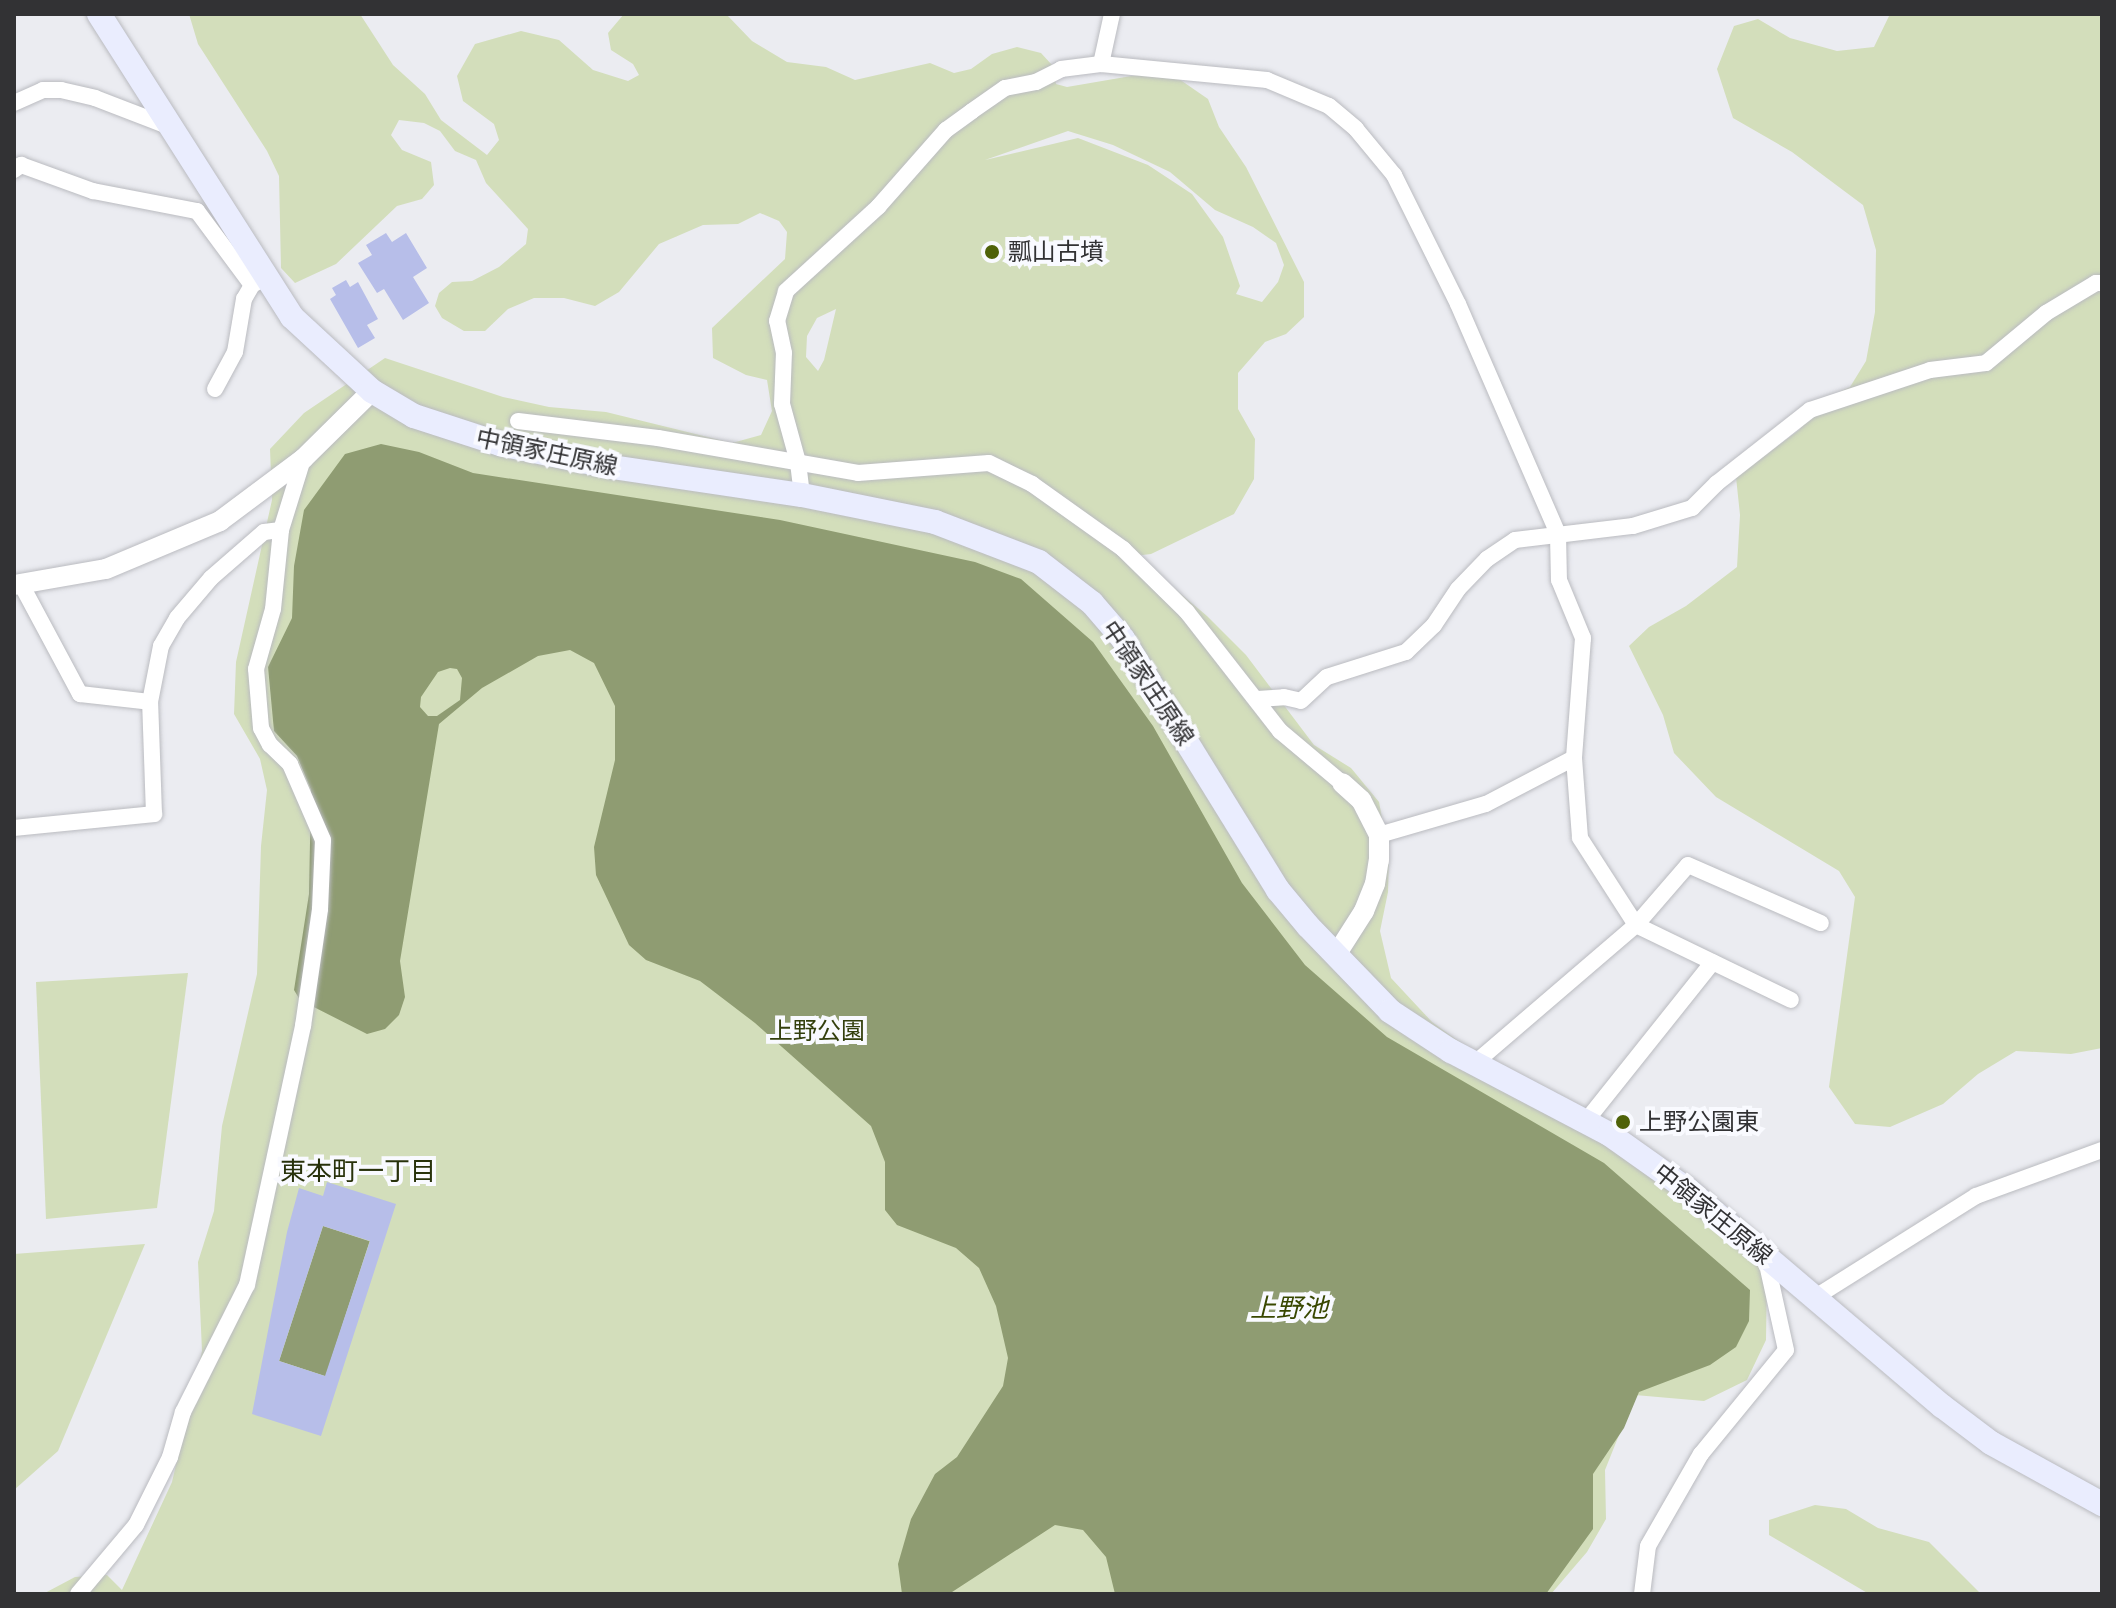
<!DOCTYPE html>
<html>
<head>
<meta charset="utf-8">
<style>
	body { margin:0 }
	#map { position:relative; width:2116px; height:1608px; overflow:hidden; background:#ebecf1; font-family:Jost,"Noto Sans JP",sans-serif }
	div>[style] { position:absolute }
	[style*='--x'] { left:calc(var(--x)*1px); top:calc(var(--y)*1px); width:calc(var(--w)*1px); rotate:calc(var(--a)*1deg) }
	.green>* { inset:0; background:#d3debb }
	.water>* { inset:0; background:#8f9c72; transform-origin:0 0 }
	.building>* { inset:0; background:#b7bee9 }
	.roads { filter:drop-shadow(0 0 2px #babbc0) drop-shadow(0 0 2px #babbc0) }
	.minor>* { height:16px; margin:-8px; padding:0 8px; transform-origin:8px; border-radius:8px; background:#fff }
	.tertiary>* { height:20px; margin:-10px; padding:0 10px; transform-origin:10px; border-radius:10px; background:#fff }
	.secondary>* { height:24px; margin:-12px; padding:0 12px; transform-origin:12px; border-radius:12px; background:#eaedfe }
	.dots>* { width:22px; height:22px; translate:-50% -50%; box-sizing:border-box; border:4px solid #f9faff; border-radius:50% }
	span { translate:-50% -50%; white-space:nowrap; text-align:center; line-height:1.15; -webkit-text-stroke:8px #f9faff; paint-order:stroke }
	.poi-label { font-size:24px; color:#323234 }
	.left { translate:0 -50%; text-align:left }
	.street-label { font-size:24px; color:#323234 }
	.park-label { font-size:24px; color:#333f0d }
	.neighbourhood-label { font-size:26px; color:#28320b }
	.water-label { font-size:26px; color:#384700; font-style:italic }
	.frame { position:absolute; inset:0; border:16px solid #323234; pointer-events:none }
</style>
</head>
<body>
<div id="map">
	<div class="green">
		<div style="clip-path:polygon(evenodd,189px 14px,360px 14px,393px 65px,425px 94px,441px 120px,487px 155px,499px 140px,494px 124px,463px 101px,457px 76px,475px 44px,521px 31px,559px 40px,593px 70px,628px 81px,639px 75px,633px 64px,611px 50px,608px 33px,624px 14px,727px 15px,752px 41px,787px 62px,826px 67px,855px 80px,930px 63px,954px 73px,971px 69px,992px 54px,1017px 47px,1041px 53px,1052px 65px,1056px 84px,1067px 87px,1137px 75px,1179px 79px,1208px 99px,1219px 127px,1246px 167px,1304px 282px,1304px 317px,1286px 334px,1265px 342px,1238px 373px,1238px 409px,1255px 439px,1254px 479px,1234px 514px,1151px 554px,1126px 557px,1149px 576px,1175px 589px,1207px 616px,1246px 655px,1314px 745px,1351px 768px,1379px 802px,1389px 855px,1388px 892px,1380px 931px,1391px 978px,1432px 1022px,1500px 1071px,1721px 1215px,1767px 1277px,1766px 1340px,1747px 1380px,1704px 1401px,1635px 1395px,1605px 1470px,1606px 1519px,1587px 1552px,1551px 1594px,43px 1594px,75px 1577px,107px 1575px,122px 1590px,172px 1482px,202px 1351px,198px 1262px,214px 1211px,222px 1126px,257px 974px,261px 846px,267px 790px,260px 759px,234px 714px,236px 662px,272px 500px,270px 449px,304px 413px,385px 358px,503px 397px,549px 407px,606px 412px,732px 443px,761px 435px,772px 411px,767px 380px,746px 375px,713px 358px,712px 328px,785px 259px,787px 232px,779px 221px,760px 213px,738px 224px,703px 225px,659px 244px,619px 292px,595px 306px,564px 298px,534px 298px,508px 309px,485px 331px,464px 331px,442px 318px,435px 306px,439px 293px,452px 282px,472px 281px,499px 267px,526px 244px,528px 229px,486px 183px,476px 160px,455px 151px,440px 131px,424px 123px,399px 120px,391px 135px,402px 150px,431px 162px,434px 185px,422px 199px,397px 206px,336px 264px,295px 283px,281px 268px,279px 176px,267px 151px,198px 44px,189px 14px,1068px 131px,1113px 145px,1170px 172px,1215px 210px,1253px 227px,1276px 243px,1284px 265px,1278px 282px,1262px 302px,1236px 294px,1240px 286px,1223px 237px,1192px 194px,1148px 165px,1078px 138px,985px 160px,1068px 131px,189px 14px,836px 309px,824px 360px,818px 371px,806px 357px,807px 336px,817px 318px,836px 309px)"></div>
		<div style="clip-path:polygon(1890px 14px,2102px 14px,2102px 1048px,2071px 1054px,2016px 1051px,1978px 1074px,1943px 1104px,1890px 1127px,1855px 1124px,1829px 1087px,1855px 897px,1839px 871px,1716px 797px,1674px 753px,1663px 715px,1629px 646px,1649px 627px,1686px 606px,1737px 567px,1740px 515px,1736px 477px,1799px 430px,1826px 398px,1850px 387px,1866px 361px,1875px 312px,1876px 250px,1863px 205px,1792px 152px,1733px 118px,1717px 69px,1734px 26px,1758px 19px,1790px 38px,1837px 51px,1874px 47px)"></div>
		<div style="clip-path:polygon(188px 973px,157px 1208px,46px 1219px,36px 982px)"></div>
		<div style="clip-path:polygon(145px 1244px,58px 1451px,14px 1490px,14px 1254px)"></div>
		<div style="clip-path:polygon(1815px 1505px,1846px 1509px,1878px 1528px,1929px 1542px,1981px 1594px,1869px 1594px,1769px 1535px,1769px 1520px)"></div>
	</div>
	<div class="water">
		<div style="clip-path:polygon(evenodd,381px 444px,419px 452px,473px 473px,780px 520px,975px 562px,1021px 579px,1093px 642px,1153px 726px,1242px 883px,1305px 965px,1387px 1037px,1604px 1163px,1750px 1290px,1749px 1321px,1736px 1347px,1710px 1365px,1639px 1392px,1624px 1428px,1593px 1474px,1593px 1529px,1546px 1594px,1115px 1594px,1106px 1557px,1083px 1530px,1055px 1525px,949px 1594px,902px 1594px,898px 1564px,911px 1519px,935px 1474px,957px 1457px,1003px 1386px,1008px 1358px,996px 1306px,979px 1268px,956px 1248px,897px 1225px,885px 1210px,885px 1162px,871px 1126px,755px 1023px,700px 981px,646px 960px,629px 945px,596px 875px,594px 847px,615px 760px,615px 706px,594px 663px,570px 650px,538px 656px,482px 688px,439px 724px,400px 961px,405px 997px,399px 1015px,385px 1029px,367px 1034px,300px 1000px,294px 990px,309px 894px,311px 790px,297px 756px,274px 731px,268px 667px,292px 618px,294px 566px,304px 510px,345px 454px,381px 444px,450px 668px,457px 669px,462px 678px,460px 700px,437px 716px,428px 716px,420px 707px,421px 697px,438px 672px,450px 668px)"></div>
		<div style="left:323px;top:1226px;width:49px;height:142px;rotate:18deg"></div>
	</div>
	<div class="building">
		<div style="clip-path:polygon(386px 233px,392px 242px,406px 233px,427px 268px,413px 277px,429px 303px,403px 320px,384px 289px,377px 293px,358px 263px,372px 255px,366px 245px)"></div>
		<div style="clip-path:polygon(346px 280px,350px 287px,358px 282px,378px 319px,367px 325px,375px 338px,358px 348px,330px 299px,336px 295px,332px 288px)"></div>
		<div style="clip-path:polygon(evenodd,327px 1182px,396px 1204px,321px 1436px,252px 1414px,287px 1232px,299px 1188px,323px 1196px,327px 1182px,323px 1226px,370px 1241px,325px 1376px,279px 1361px,323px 1226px)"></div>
	</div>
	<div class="roads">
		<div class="minor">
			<div style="--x:1101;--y:64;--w:51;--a:-77.6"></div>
			<div style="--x:14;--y:103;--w:32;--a:-24"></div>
			<div style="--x:43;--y:90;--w:18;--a:0"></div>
			<div style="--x:61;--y:90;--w:35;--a:13"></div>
			<div style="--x:95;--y:98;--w:80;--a:21.1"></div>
			<div style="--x:14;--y:170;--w:9;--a:-36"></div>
			<div style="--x:21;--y:165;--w:77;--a:19.9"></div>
			<div style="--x:93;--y:191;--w:106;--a:10.9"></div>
			<div style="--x:197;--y:211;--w:92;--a:53.4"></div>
			<div style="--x:252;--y:285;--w:17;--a:-28"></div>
			<div style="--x:215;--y:389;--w:42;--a:-61.6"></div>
			<div style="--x:235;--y:352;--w:54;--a:-80.4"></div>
			<div style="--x:244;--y:299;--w:16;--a:-60"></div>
			<div style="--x:518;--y:421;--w:141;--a:6.9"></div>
			<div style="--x:658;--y:438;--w:203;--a:9.9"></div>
			<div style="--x:858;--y:473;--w:131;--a:-4.4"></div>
			<div style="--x:989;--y:463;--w:48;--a:26"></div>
			<div style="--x:1032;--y:484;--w:112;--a:35.5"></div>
			<div style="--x:1123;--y:549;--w:90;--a:44.5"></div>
			<div style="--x:1187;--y:612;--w:151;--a:52"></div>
			<div style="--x:1280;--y:731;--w:81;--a:40"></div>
			<div style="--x:802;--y:495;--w:33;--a:-97"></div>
			<div style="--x:798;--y:462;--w:60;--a:-105.4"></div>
			<div style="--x:782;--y:404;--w:51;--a:-87.8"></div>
			<div style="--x:784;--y:353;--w:33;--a:-102"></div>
			<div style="--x:777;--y:321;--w:31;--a:-73"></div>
			<div style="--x:786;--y:291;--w:125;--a:-42.4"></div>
			<div style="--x:878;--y:207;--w:103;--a:-48.6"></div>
			<div style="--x:946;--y:130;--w:32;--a:-36"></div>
			<div style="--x:972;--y:111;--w:40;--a:-34.9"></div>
			<div style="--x:1005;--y:88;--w:32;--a:-11"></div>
			<div style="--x:1036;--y:82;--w:28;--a:-27"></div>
			<div style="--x:1061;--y:69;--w:40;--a:-7.1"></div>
			<div style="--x:1101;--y:64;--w:167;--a:5.5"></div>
			<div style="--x:1267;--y:80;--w:67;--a:22.8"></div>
			<div style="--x:1329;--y:106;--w:35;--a:40"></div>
			<div style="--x:1356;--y:129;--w:60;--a:50.4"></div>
			<div style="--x:1394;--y:175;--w:144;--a:63.6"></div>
			<div style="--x:1458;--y:304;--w:251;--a:66.5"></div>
			<div style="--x:1558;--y:534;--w:46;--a:88.8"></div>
			<div style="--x:1559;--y:580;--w:63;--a:67.5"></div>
			<div style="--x:1583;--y:638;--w:120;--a:94.3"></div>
			<div style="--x:1574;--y:758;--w:80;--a:85.7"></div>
			<div style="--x:1580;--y:838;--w:103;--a:57.2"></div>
			<div style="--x:1636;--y:925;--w:172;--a:25.8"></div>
			<div style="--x:21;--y:584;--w:125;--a:61.8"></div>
			<div style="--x:80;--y:694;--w:70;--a:6.5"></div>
			<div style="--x:1258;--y:699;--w:26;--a:-4"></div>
			<div style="--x:1284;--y:697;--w:17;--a:13"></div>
			<div style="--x:1301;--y:701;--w:35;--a:-43"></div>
			<div style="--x:1327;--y:677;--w:83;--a:-17.6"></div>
			<div style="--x:1406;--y:652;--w:39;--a:-44"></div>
			<div style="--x:1434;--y:625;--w:43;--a:-56.3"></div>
			<div style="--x:1458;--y:589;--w:42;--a:-46"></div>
			<div style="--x:1487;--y:559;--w:34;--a:-34"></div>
			<div style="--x:1515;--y:540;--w:119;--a:-6.8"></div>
			<div style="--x:1633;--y:526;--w:62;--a:-17"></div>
			<div style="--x:1692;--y:508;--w:35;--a:-45"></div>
			<div style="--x:1717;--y:483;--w:118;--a:-38.1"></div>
			<div style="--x:1810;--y:410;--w:126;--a:-18.4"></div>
			<div style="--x:1930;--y:370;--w:56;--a:-7.1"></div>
			<div style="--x:1986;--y:363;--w:78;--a:-39.8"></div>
			<div style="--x:2046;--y:313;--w:58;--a:-31"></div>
			<div style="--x:2096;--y:283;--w:6;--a:0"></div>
			<div style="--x:14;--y:828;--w:141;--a:-5.7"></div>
			<div style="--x:154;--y:814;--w:112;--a:-92"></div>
			<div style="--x:150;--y:702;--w:57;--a:-78.9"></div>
			<div style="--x:161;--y:646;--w:32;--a:-60"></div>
			<div style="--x:177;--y:618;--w:52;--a:-49.6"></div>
			<div style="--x:211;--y:578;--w:70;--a:-41"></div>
			<div style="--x:264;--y:532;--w:17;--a:-7"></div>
			<div style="--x:1379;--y:835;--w:111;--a:-16.2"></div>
			<div style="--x:1486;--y:804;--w:99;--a:-27.6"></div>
			<div style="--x:1475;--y:1063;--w:212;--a:-40.6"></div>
			<div style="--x:1636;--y:925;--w:79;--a:-49.1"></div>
			<div style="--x:1688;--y:865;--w:145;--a:23.6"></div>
			<div style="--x:1586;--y:1121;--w:203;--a:-51.4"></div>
			<div style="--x:1814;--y:1298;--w:191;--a:-32.2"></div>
			<div style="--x:1976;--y:1196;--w:134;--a:-20.1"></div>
			<div style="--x:78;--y:1594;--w:90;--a:-50"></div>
			<div style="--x:136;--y:1525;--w:76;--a:-63.4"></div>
			<div style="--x:170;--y:1457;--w:47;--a:-73.9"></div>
			<div style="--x:183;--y:1412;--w:142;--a:-63.3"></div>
			<div style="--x:247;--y:1285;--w:265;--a:-77.8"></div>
			<div style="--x:303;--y:1026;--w:118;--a:-81.7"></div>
			<div style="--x:320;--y:909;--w:69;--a:-87.5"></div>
			<div style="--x:323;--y:840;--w:83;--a:-113.5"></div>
			<div style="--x:290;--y:764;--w:28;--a:-136"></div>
			<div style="--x:270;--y:745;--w:19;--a:-118"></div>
			<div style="--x:261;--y:728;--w:59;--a:-94.8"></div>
			<div style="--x:256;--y:669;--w:62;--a:-74.2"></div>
			<div style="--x:273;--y:609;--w:79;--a:-84.2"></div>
			<div style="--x:281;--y:530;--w:74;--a:-72.8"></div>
			<div style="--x:1642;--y:1594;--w:48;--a:-82.9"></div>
			<div style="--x:1648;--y:1546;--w:106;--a:-60.1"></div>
			<div style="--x:1701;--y:1454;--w:134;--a:-50.7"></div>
			<div style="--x:1786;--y:1350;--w:97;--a:-102.5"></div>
		</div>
		<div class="tertiary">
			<div style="--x:14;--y:585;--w:93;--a:-9.9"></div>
			<div style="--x:106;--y:569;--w:124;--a:-22.8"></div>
			<div style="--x:220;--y:521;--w:104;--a:-36.8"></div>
			<div style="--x:303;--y:459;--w:97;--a:-44.6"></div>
			<div style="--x:1336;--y:955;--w:52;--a:-57.5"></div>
			<div style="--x:1364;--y:911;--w:29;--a:-68"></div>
			<div style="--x:1375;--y:884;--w:24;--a:-81"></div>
			<div style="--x:1379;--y:860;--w:25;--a:-90"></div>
			<div style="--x:1379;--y:835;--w:39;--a:-117"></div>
			<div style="--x:1361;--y:800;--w:25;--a:-138"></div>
		</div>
		<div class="secondary">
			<div style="--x:99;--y:14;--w:359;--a:57.5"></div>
			<div style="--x:292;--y:317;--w:109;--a:42.8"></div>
			<div style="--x:372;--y:391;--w:49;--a:30.8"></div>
			<div style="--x:414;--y:416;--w:90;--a:18"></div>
			<div style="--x:500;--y:444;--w:114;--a:11.6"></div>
			<div style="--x:612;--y:467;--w:192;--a:8.4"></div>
			<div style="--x:802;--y:495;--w:136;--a:11.5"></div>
			<div style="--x:935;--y:522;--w:111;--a:21"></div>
			<div style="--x:1039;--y:562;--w:67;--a:37.7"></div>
			<div style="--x:1092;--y:603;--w:48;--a:49.3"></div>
			<div style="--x:1123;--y:639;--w:295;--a:58.3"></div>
			<div style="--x:1278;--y:890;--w:47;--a:50.2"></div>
			<div style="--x:1308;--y:926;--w:118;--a:46"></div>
			<div style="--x:1390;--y:1011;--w:73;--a:33.3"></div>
			<div style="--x:1451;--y:1051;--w:178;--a:27.7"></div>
			<div style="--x:1609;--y:1134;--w:97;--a:35.3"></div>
			<div style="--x:1688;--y:1190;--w:333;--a:40.4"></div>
			<div style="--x:1942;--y:1406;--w:61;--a:37.1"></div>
			<div style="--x:1991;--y:1443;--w:127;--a:28.8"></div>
		</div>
	</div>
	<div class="dots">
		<div style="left:992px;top:252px;background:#4f6209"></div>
		<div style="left:1623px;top:1122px;background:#4f6209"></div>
	</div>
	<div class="poi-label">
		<span class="left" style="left:1008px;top:252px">瓢山古墳</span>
		<span class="left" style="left:1639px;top:1122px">上野公園東</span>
	</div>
	<div class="street-label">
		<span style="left:547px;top:452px;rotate:12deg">中領家庄原線</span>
		<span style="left:1148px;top:683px;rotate:56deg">中領家庄原線</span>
		<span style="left:1713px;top:1214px;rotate:39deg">中領家庄原線</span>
	</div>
	<div class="park-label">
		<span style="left:817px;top:1031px">上野公園</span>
	</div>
	<div class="neighbourhood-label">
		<span style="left:358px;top:1172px">東本町一丁目</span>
	</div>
	<div class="water-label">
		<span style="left:1289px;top:1309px">上野池</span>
	</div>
	<div class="frame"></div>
</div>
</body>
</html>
